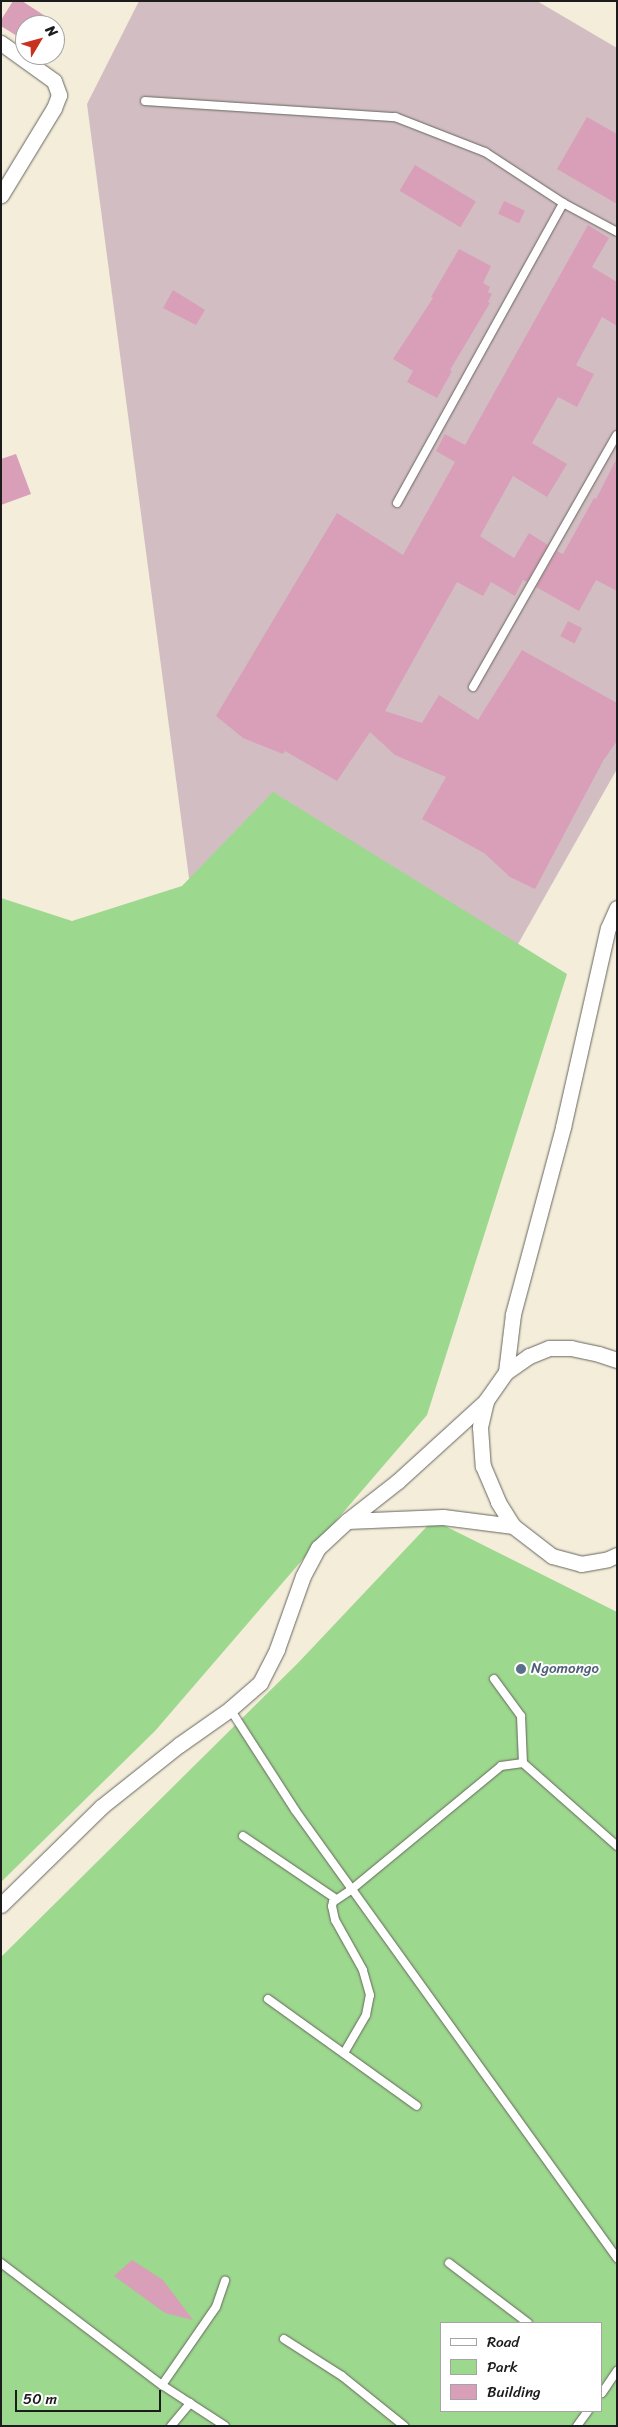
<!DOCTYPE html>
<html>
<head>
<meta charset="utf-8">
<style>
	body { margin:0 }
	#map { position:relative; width:618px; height:2427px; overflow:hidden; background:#f3edda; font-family:Sriracha,sans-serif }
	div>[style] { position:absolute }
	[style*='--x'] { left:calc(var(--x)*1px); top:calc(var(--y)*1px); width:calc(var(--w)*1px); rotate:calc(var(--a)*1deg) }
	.industrial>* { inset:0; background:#d2bec2 }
	.green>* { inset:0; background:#9cd88d }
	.building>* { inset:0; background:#d99eb8; transform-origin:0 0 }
	.roads { filter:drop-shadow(0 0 1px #67655e) drop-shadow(0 0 1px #67655e) }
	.lane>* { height:8px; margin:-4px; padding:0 4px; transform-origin:4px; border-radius:4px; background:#fff }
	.street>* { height:15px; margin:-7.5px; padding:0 7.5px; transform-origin:7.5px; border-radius:7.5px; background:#fff }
	.dots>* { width:14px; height:14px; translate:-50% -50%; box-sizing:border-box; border:2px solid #fff; border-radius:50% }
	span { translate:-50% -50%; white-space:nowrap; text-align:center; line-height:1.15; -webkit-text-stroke:4px #fff; paint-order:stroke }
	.service-label { font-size:15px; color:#4e5e75 }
	.left { translate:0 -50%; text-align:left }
	.frame { position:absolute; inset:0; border:2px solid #1c1c1c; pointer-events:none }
	.legend { position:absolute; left:440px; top:2322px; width:162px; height:90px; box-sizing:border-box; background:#fff; border:1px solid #a4a4a4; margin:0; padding:6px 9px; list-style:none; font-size:15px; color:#1c1c1c }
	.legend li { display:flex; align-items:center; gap:10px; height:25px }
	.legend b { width:25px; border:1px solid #a4a4a4 }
	.north { position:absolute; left:15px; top:15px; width:50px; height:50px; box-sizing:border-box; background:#fff; border:1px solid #a4a4a4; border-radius:50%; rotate:53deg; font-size:14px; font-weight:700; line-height:20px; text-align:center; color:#1c1c1c }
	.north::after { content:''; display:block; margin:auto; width:18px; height:22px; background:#c8321e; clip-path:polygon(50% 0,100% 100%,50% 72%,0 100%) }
	.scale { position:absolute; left:15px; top:2390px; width:146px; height:22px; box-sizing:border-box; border:2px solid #1c1c1c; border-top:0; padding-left:6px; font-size:15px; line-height:18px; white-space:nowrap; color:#1c1c1c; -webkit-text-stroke:4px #fff; paint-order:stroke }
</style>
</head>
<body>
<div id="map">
	<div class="industrial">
		<div style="clip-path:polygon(139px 1px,537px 1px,617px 48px,617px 769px,393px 1165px,211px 1045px,87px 104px)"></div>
	</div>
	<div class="green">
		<div style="clip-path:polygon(273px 792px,567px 974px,427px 1415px,155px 1731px,1px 1882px,1px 898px,72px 921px,182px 886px)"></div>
		<div style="clip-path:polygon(evenodd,433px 1520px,617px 1612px,617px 2426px,1px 2426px,1px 1957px,298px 1663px,433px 1520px,442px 2323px,602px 2323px,602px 2411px,442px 2411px,442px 2323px)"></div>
	</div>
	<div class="building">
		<div style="clip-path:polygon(13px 1px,22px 1px,59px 25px,25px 25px,25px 41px,1px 26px,1px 20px)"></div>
		<div style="clip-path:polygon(587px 117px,617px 134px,617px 204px,557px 169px)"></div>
		<div style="left:415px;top:165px;width:71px;height:30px;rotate:31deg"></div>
		<div style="left:504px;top:201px;width:23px;height:14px;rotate:25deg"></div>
		<div style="clip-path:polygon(588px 225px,609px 238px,592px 267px,617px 282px,617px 326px,602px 317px,576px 365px,594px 374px,577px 407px,558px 397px,532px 443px,567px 464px,547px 497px,513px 476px,480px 536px,514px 558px,529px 533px,548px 545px,527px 582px,523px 580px,515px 596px,491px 582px,483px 596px,457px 582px,385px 711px,422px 723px,439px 695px,478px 720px,522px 650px,617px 703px,617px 741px,603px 761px,535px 889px,510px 877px,484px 853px,422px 819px,446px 777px,395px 755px,370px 732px,337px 781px,285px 751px,283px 754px,243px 738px,216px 716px,337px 513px,403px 555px,455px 462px,436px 451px,445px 434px,465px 445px)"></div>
		<div style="clip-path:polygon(459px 249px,491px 266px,483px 283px,490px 287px,488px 292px,492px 294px,488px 302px,490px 303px,450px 370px,452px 371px,437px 398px,407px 382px,413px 371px,393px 359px,433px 298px,431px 297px)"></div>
		<div style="clip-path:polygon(173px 290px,205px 310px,196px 325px,163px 308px)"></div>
		<div style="clip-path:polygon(16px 454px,31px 494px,1px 505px,1px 459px)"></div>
		<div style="clip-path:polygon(617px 458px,617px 591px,596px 580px,579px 611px,536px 587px,557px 551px,563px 554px,594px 498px,596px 499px)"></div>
		<div style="left:568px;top:621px;width:16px;height:17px;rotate:27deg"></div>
		<div style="clip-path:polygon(132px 2260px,163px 2280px,193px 2320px,165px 2313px,114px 2276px)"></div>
	</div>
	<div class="roads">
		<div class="lane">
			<div style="--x:145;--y:101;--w:251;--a:3.7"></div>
			<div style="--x:395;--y:117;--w:97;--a:21.3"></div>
			<div style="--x:485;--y:152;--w:93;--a:33.2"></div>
			<div style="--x:563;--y:203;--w:61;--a:28.2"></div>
			<div style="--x:397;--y:503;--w:343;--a:-61"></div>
			<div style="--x:473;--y:687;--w:290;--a:-60.3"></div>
			<div style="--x:494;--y:1679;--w:46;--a:53.9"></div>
			<div style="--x:521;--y:1716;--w:47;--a:87.6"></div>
			<div style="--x:230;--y:1709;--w:120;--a:57.2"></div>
			<div style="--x:295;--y:1810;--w:552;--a:54.29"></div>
			<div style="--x:243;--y:1836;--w:112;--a:34.1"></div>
			<div style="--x:268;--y:1999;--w:183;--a:35.7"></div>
			<div style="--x:344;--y:2053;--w:44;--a:-59.9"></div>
			<div style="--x:366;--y:2015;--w:20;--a:-79"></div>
			<div style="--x:370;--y:1995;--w:26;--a:-106"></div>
			<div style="--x:363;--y:1970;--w:57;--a:-119.2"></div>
			<div style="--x:335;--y:1920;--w:14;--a:-102"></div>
			<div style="--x:332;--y:1906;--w:4;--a:-76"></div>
			<div style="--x:333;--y:1902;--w:23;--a:-34"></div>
			<div style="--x:352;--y:1889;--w:193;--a:-39.5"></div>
			<div style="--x:501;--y:1766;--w:22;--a:-8"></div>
			<div style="--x:523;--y:1763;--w:125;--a:41.4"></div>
			<div style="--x:1;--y:2263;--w:202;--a:37.2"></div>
			<div style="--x:162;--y:2385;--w:75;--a:33.1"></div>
			<div style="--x:449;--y:2263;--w:99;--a:37.2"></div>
			<div style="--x:284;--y:2339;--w:69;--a:32.5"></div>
			<div style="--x:342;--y:2376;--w:80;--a:38.9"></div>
			<div style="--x:162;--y:2385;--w:95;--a:-55.3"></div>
			<div style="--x:216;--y:2307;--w:28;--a:-71"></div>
			<div style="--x:602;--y:2393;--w:27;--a:-56"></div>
			<div style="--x:171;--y:2426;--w:30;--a:-50"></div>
			<div style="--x:577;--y:2426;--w:19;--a:-54"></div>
		</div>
		<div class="street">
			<div style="--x:1;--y:43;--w:65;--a:35.6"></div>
			<div style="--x:54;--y:81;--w:15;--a:70"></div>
			<div style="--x:59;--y:95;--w:14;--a:111"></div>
			<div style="--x:54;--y:108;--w:102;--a:121.3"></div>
			<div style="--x:617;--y:1360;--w:19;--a:-162"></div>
			<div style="--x:599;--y:1354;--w:29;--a:-168"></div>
			<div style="--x:571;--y:1348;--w:22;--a:180"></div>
			<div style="--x:549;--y:1348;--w:22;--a:158"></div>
			<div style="--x:529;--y:1356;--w:28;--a:145"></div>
			<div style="--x:506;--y:1372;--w:35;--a:125"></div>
			<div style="--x:486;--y:1401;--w:27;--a:103"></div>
			<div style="--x:480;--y:1427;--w:39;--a:86"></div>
			<div style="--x:483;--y:1466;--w:39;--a:67"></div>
			<div style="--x:498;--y:1502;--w:28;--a:58"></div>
			<div style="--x:513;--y:1526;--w:49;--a:37.6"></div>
			<div style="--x:552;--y:1556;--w:30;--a:15"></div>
			<div style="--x:581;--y:1564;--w:27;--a:-10"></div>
			<div style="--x:608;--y:1559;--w:10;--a:-24"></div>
			<div style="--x:506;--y:1372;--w:58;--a:-83.1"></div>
			<div style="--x:513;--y:1314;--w:194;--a:-75"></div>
			<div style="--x:563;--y:1127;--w:204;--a:-77.3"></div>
			<div style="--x:608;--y:928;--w:22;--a:-66"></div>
			<div style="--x:347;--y:1521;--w:96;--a:-2.4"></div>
			<div style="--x:443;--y:1517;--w:71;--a:7.3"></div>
			<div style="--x:1;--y:1905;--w:140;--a:-44.4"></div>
			<div style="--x:101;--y:1807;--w:100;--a:-38.5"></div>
			<div style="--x:179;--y:1745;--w:62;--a:-35.2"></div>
			<div style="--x:230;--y:1709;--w:40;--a:-41"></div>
			<div style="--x:260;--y:1683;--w:38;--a:-63"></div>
			<div style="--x:277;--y:1649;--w:77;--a:-70.4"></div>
			<div style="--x:303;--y:1576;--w:32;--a:-62"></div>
			<div style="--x:318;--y:1548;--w:40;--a:-43"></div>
			<div style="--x:347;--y:1521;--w:65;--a:-38.1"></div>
			<div style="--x:398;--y:1481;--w:119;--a:-42.3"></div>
		</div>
	</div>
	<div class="dots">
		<div style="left:521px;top:1669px;background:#5c6f8a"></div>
	</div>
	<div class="service-label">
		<span class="left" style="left:531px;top:1669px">Ngomongo</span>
	</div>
	<div class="frame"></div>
	<ul class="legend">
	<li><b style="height:6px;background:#fff"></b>Road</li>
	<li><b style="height:14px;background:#9cd88d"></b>Park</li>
	<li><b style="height:14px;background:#d99eb8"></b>Building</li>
	</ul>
	<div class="north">N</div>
	<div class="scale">50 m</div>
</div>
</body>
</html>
